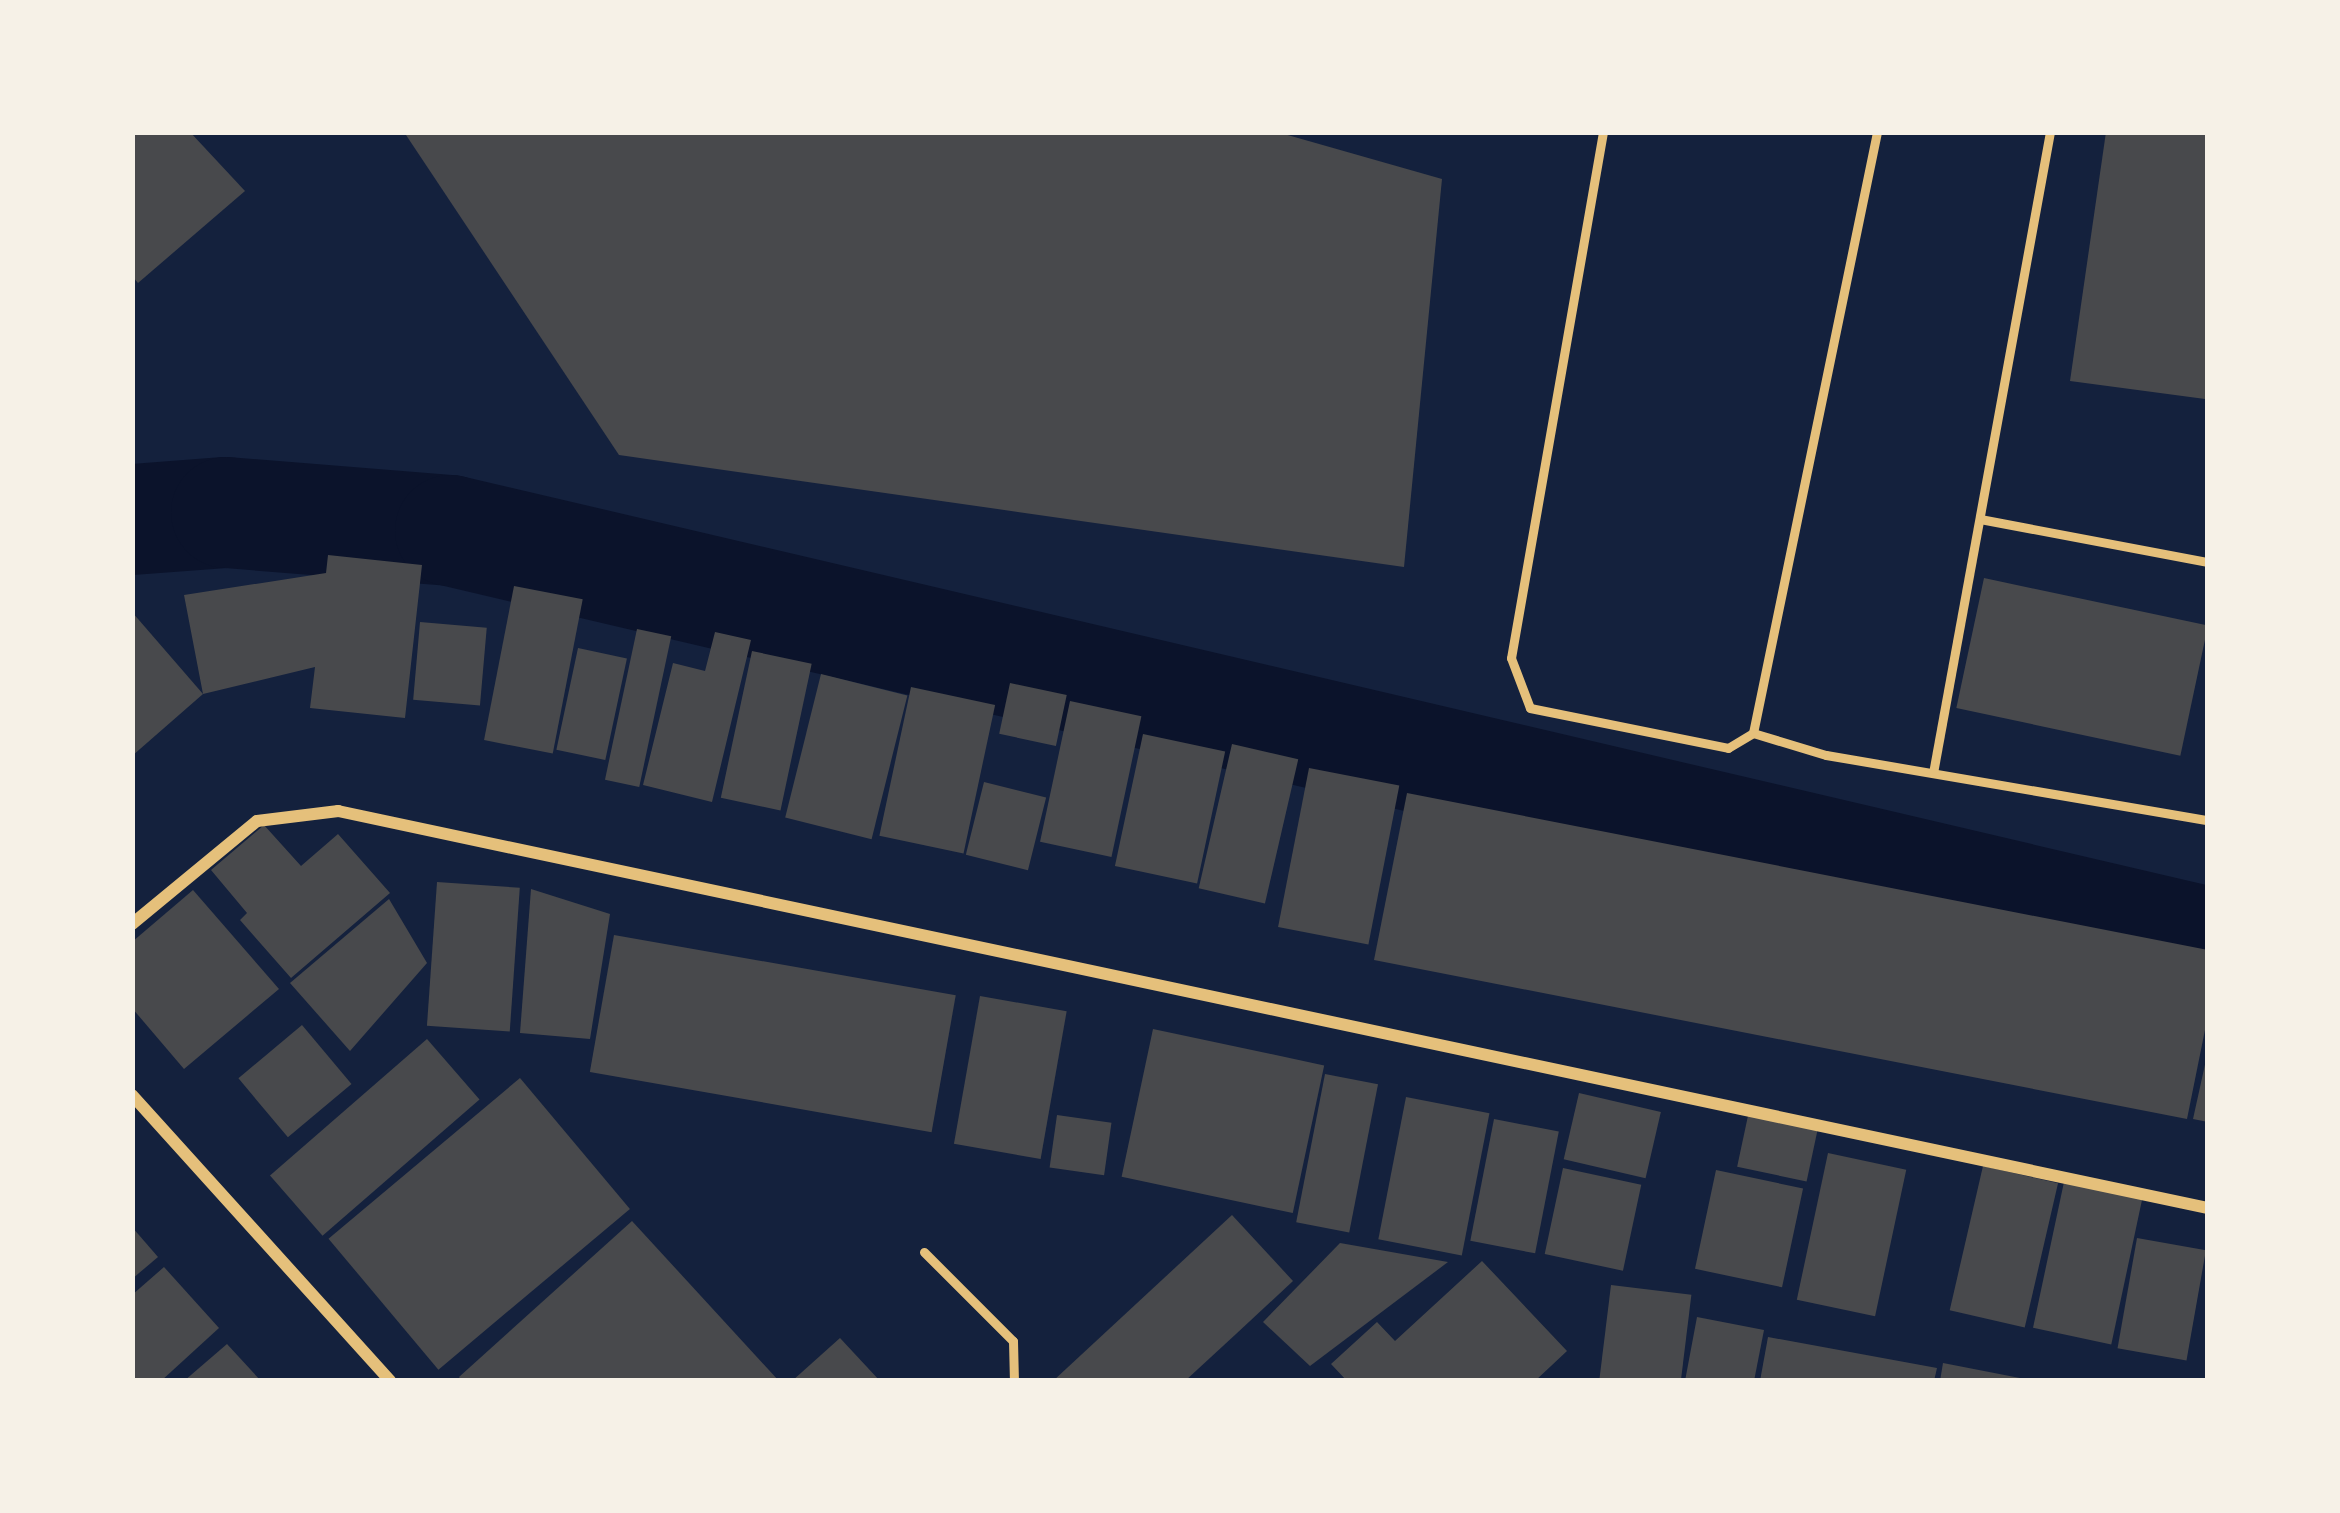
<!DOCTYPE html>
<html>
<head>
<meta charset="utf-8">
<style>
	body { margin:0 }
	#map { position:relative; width:2340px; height:1513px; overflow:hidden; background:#14213d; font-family:Karla,sans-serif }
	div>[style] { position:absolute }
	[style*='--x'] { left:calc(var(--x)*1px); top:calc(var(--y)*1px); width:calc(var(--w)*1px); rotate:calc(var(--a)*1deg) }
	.river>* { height:111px; margin:-55.5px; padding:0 55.5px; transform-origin:55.5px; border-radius:55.5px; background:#0b132b }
	.building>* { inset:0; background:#48494c; transform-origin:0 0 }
	.service>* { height:9px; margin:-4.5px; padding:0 4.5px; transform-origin:4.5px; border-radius:4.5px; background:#e5c07b }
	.minor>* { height:12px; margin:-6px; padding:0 6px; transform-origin:6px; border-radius:6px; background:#e5c07b }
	span { translate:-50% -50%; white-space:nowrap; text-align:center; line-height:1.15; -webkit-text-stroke:10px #f6f1e7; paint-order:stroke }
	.frame { position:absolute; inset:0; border:135px solid #f6f1e7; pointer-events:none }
</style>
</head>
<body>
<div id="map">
	<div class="river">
		<div style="--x:132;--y:519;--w:94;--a:-4.3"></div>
		<div style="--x:226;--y:512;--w:225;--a:4.6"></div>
		<div style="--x:450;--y:530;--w:1806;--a:13.19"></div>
	</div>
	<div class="building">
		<div style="clip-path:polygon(132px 132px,190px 132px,245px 191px,138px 283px,132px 276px)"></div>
		<div style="clip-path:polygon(404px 132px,1277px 132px,1442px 179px,1404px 567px,619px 455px)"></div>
		<div style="clip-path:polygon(2106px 132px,2208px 132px,2205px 399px,2070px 381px)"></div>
		<div style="clip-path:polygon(328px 555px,422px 565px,405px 718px,310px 708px,315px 667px,203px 694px,184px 595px,326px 573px)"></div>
		<div style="left:1984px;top:578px;width:229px;height:133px;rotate:12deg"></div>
		<div style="left:514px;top:586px;width:70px;height:157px;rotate:11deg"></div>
		<div style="clip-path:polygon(132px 612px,203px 694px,132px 756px)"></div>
		<div style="left:420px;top:622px;width:67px;height:78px;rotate:5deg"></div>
		<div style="left:637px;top:629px;width:35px;height:154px;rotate:12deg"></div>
		<div style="clip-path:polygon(715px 632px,751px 640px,712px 802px,643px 785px,673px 663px,705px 671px)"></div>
		<div style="left:578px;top:648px;width:50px;height:104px;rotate:12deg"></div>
		<div style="left:752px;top:651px;width:61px;height:150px;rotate:12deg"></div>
		<div style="left:821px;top:674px;width:89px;height:148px;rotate:14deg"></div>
		<div style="left:1010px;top:683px;width:58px;height:52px;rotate:12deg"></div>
		<div style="left:911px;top:687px;width:86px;height:152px;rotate:12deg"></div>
		<div style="left:1070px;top:701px;width:73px;height:144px;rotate:12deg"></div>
		<div style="left:1143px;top:734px;width:84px;height:135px;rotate:12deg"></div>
		<div style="left:1232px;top:744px;width:68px;height:148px;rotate:13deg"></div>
		<div style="left:1309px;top:768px;width:92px;height:162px;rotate:11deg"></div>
		<div style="left:984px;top:782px;width:64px;height:75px;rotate:14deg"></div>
		<div style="clip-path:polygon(1407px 793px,2208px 950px,2208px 1015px,2187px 1119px,1374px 960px)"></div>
		<div style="clip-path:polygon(264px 825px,301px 866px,338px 834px,390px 893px,291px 978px,240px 920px,247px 913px,211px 870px)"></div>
		<div style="left:437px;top:882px;width:83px;height:144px;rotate:4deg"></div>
		<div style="clip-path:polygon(531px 889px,610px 914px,590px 1039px,520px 1033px)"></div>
		<div style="clip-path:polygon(193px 890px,279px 989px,184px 1069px,132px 1008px,132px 942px)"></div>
		<div style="clip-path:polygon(389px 899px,427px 963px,350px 1051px,290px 983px)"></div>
		<div style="left:614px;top:935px;width:347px;height:139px;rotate:10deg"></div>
		<div style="left:980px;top:996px;width:88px;height:150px;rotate:10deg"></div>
		<div style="left:302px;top:1025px;width:77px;height:83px;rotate:50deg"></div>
		<div style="left:1153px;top:1029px;width:175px;height:151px;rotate:12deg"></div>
		<div style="left:427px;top:1039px;width:80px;height:208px;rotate:49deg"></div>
		<div style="clip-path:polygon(2206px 1060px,2208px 1061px,2208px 1122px,2193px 1119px)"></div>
		<div style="left:1325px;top:1074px;width:54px;height:151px;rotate:11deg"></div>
		<div style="left:520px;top:1078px;width:171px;height:250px;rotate:50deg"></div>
		<div style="left:1579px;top:1093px;width:84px;height:68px;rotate:13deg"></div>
		<div style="left:1406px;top:1097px;width:85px;height:145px;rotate:11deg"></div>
		<div style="left:1749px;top:1111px;width:71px;height:57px;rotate:12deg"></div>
		<div style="left:1057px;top:1115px;width:55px;height:53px;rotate:8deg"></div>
		<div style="left:1494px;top:1119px;width:66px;height:124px;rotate:11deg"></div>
		<div style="left:1828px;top:1153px;width:80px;height:150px;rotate:12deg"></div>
		<div style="left:1983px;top:1166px;width:77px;height:148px;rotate:13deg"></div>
		<div style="left:1563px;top:1168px;width:80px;height:88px;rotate:12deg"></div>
		<div style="left:1716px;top:1170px;width:89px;height:101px;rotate:12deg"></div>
		<div style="left:2064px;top:1182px;width:80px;height:149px;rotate:12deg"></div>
		<div style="clip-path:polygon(1232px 1215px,1293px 1281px,1236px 1334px,1185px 1381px,1053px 1381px)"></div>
		<div style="clip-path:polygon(632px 1221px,779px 1381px,462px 1381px,459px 1377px)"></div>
		<div style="clip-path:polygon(132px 1227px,158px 1257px,132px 1279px)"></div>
		<div style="left:2137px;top:1238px;width:70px;height:112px;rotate:10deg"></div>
		<div style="clip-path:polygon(1340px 1243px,1448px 1262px,1310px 1366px,1263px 1322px)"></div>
		<div style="clip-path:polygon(1482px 1261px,1567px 1351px,1535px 1381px,1347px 1381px,1331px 1364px,1377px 1322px,1395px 1341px)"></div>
		<div style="clip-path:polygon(164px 1267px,219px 1328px,161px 1381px,132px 1381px,132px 1295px)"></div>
		<div style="left:1611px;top:1285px;width:81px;height:97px;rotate:7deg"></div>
		<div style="clip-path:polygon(1697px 1317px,1764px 1330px,1754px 1381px,1685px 1381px)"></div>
		<div style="clip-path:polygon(1768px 1337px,1937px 1368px,1934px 1381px,1760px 1381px)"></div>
		<div style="clip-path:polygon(840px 1338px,880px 1381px,792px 1381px)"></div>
		<div style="clip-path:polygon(227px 1344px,261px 1381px,184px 1381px)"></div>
		<div style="clip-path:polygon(1943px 1363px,2025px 1379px,2025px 1381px,1940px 1381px)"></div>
	</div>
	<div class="service">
		<div style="--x:1603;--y:132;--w:534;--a:99.92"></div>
		<div style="--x:1511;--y:658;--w:53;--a:69.2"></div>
		<div style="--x:1530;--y:708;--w:202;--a:11.4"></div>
		<div style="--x:1728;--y:748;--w:29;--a:-31"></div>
		<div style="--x:1753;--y:733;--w:614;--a:-78.34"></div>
		<div style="--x:1980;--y:519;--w:232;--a:10.7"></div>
		<div style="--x:1753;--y:733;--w:76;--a:16.8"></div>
		<div style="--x:1826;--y:755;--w:387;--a:9.7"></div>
		<div style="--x:1933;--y:773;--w:652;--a:-79.66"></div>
		<div style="--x:924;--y:1252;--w:126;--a:45"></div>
		<div style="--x:1013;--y:1341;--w:40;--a:88.6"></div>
	</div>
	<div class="minor">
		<div style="--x:132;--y:924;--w:162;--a:-39.5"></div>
		<div style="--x:257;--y:821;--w:82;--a:-7"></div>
		<div style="--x:338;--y:811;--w:1912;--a:11.99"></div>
		<div style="--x:132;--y:1095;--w:385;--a:47.9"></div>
	</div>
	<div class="frame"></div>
</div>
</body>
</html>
